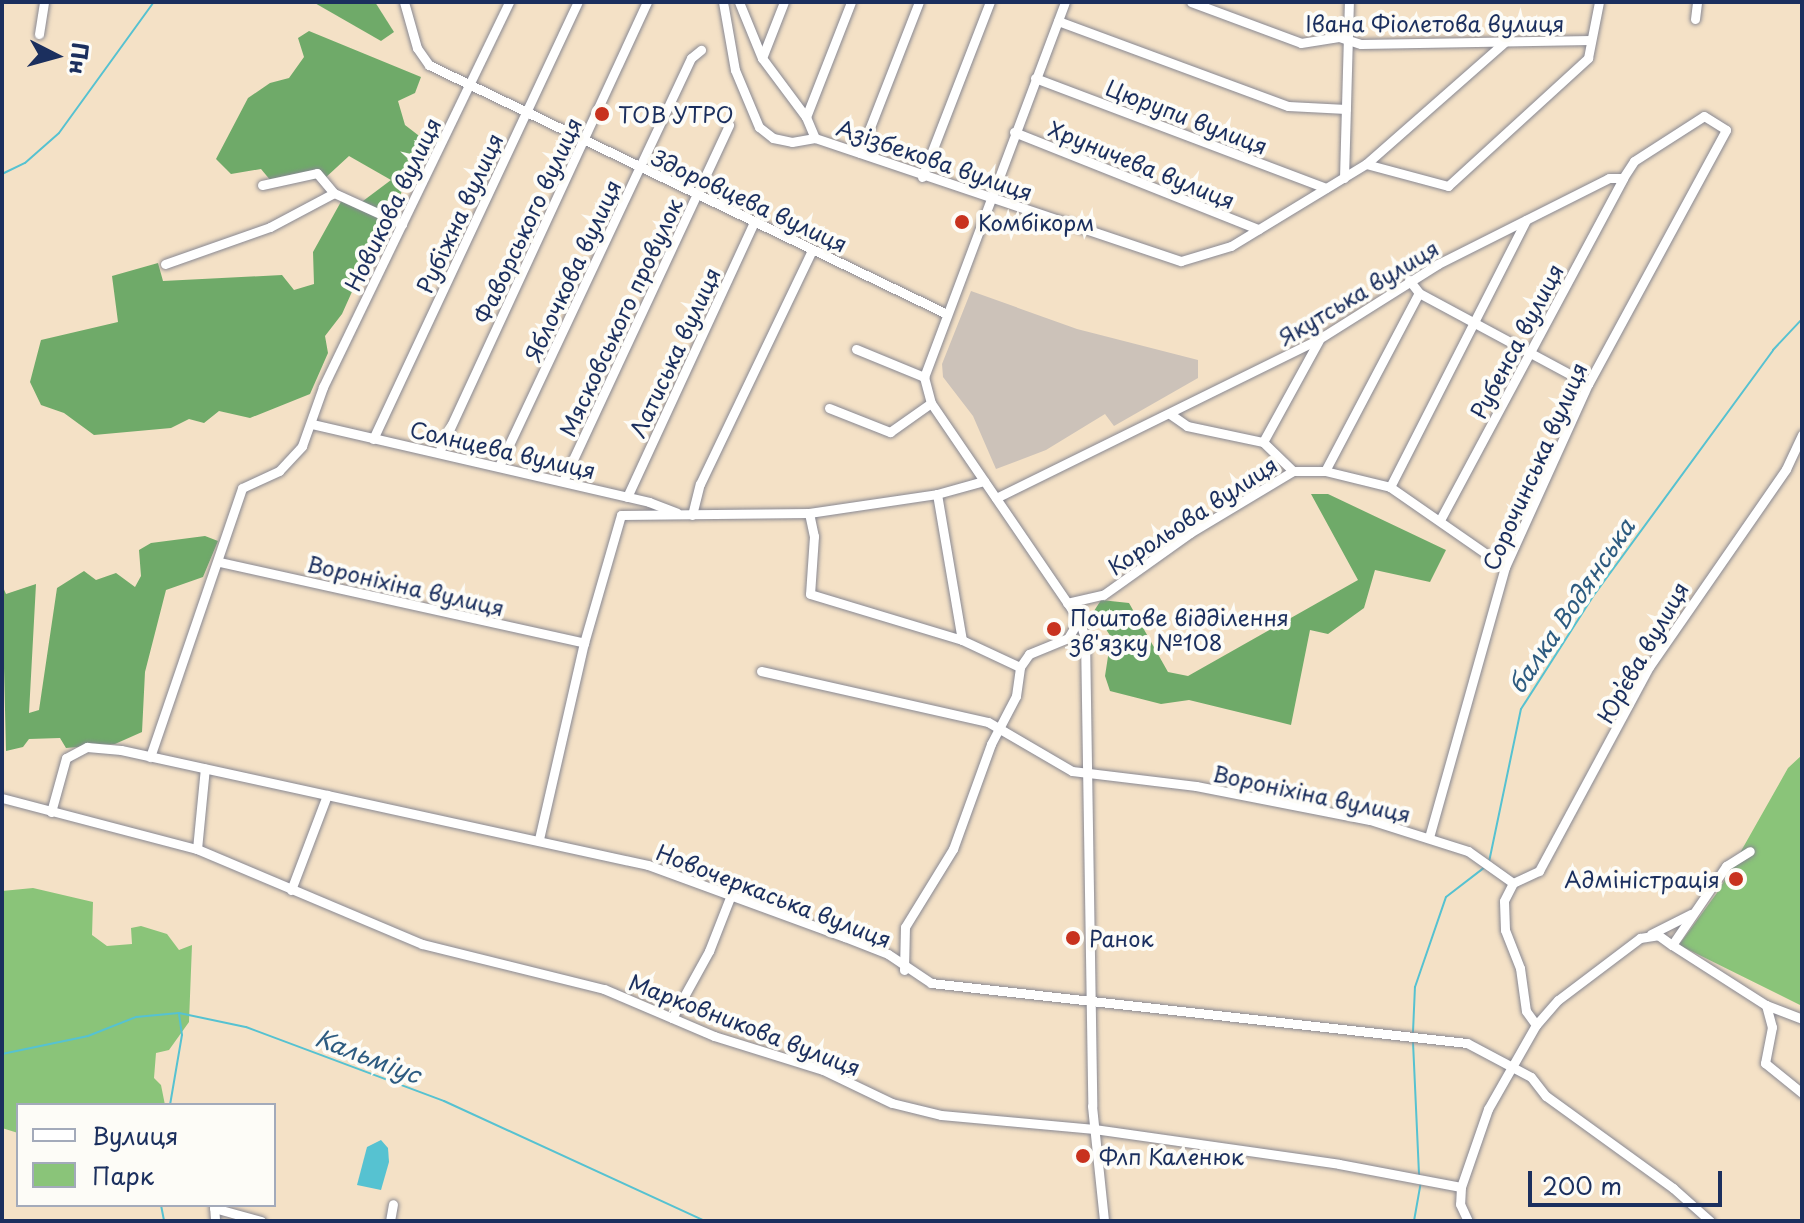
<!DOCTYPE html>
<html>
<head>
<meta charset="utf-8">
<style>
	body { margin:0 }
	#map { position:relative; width:1804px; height:1223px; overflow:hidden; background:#f4e1c6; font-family:"Playpen Sans",sans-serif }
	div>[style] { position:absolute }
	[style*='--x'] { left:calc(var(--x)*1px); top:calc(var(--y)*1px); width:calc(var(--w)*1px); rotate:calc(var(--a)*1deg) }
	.industrial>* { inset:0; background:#ccc2b9 }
	.green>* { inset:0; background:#8ac479 }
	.forest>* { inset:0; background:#6faa69 }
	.water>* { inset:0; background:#56c2d1 }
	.stream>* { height:2px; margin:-1px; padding:0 1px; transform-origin:1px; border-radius:1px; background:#56c2d1 }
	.roads { filter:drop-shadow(0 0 2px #888892) drop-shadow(0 0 2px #888892) }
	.minor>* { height:9px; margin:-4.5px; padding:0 4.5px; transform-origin:4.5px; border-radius:4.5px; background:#fff }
	.dots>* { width:22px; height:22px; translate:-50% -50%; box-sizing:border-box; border:4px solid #fdfcf7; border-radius:50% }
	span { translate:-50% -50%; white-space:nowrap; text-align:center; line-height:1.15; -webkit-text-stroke:8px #fdfcf7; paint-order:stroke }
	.street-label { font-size:22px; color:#1b2f5e }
	.poi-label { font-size:22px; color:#1b2f5e }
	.left { translate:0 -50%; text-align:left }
	.right { translate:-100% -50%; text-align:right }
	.water-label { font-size:24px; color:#2d5b80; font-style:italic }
	.frame { position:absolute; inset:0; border:4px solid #1b2f5e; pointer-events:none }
	.legend { position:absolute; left:16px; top:1103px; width:260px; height:104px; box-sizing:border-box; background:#fdfcf7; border:2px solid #a3aaba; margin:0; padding:10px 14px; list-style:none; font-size:24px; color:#1b2f5e }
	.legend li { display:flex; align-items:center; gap:16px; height:40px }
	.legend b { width:40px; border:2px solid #a3aaba }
	.north { position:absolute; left:16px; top:16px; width:80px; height:80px; -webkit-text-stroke:6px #fdfcf7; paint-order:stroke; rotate:96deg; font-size:22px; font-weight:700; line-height:32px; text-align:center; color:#1b2f5e }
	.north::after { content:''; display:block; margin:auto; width:28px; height:36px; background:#1b2f5e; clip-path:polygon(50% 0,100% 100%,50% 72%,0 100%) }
	.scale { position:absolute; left:1528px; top:1171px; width:194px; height:36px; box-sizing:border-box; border:4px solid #1b2f5e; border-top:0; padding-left:10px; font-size:24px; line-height:28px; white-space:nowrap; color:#1b2f5e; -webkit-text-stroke:6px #fdfcf7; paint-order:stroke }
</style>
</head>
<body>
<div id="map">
	<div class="industrial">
		<div style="clip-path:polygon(971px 291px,1077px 329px,1198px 360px,1198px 378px,1114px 426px,1105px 414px,1046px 450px,996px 469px,973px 416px,943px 377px,942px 364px)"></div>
	</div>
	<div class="green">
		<div style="clip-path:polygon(1802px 755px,1802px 1006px,1679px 945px,1719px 890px,1788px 768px)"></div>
		<div style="clip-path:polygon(33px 888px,93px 902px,92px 935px,107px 946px,132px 944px,131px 928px,141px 926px,167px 934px,179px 950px,192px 945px,189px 1022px,169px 1050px,156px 1053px,154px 1078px,161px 1085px,165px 1105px,18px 1105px,18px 1133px,2px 1128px,2px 891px)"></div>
	</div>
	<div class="forest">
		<div style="clip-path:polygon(313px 2px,375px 2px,394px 32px,381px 41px)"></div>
		<div style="clip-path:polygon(309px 31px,421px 77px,415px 93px,398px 101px,405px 125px,427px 142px,426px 153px,413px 160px,396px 207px,385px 218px,342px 314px,325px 336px,328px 353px,310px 394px,250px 418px,219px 411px,204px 423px,189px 419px,171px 428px,94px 435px,64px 413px,41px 405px,30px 382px,41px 340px,118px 322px,112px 276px,158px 263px,163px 281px,282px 275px,294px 290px,314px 284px,313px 252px,343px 198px,359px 204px,391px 180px,349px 156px,324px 179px,271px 181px,261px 169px,231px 174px,216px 159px,248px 98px,270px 83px,289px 78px,304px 57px,298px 38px)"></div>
		<div style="clip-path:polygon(1311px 494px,1328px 494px,1446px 550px,1430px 582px,1375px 570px,1364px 608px,1328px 634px,1310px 630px,1291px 725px,1189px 700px,1161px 704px,1110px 691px,1105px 676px,1111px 637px,1094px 611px,1101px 600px,1129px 603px,1168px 672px,1188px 676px,1358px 580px)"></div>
		<div style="clip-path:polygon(205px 536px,218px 541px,203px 577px,166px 590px,145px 672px,142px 732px,115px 744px,66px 748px,60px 738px,29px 739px,23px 747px,6px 751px,2px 585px,6px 594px,36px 584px,29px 713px,39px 710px,57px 588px,84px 571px,96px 580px,116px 573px,135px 587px,141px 576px,139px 550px,151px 543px)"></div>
	</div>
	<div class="water">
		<div style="clip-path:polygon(381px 1140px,388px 1148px,389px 1162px,381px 1190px,357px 1185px,367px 1147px)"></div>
	</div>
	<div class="stream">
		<div style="--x:2;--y:174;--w:25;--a:-26"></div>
		<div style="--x:25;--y:163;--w:45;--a:-41.4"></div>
		<div style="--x:59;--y:133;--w:162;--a:-54.1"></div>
		<div style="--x:1489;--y:862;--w:156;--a:-78.2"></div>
		<div style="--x:1521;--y:709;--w:135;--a:-57.4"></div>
		<div style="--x:1594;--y:595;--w:303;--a:-53.8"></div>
		<div style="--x:1773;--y:350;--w:42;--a:-46.9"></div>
		<div style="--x:1413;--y:1032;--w:45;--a:-87.5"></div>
		<div style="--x:1415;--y:987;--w:95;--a:-71"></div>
		<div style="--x:1446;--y:897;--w:49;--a:-37.6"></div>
		<div style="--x:1413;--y:1042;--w:134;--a:87.4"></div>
		<div style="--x:2;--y:1054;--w:88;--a:-11.8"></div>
		<div style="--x:88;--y:1036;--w:52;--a:-21.6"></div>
		<div style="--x:136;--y:1017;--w:43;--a:-5.3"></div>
		<div style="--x:179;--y:1013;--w:68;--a:11.8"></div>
		<div style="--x:246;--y:1027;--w:211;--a:20.5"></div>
		<div style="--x:444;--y:1101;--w:287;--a:24.7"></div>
		<div style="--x:170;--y:1105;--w:71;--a:-80.3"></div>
		<div style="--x:182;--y:1035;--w:22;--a:-98"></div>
		<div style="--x:161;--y:1205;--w:16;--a:79"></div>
		<div style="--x:1414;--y:1221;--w:40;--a:-80"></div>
	</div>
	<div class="roads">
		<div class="minor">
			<div style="--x:404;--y:2;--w:48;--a:74.2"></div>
			<div style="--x:417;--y:48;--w:21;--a:55"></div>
			<div style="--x:429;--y:65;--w:573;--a:25.67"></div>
			<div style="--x:723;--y:2;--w:69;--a:80"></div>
			<div style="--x:735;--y:70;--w:62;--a:67.2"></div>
			<div style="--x:759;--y:127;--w:18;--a:38"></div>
			<div style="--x:773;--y:138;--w:19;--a:12"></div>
			<div style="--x:792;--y:142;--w:23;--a:-10"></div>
			<div style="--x:739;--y:2;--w:61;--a:67.7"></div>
			<div style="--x:762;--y:58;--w:74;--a:53.3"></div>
			<div style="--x:806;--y:117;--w:23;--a:67"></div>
			<div style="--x:815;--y:138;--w:386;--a:18.6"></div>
			<div style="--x:1181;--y:261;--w:52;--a:-16.7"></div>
			<div style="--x:1231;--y:246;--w:158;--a:-31.3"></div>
			<div style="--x:1366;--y:164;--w:186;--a:-41.3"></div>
			<div style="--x:1065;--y:2;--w:401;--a:110.6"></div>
			<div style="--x:924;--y:377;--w:27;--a:75"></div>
			<div style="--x:931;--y:403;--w:263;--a:55.7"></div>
			<div style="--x:1079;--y:620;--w:18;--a:71"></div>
			<div style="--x:1085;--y:637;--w:469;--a:89.1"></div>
			<div style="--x:1092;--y:1106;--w:116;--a:84"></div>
			<div style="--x:1191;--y:2;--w:117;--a:20.4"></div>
			<div style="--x:1301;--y:43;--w:38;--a:-9"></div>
			<div style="--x:1339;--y:37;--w:23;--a:18"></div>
			<div style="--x:1361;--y:44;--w:230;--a:-1"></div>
			<div style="--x:1695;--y:19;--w:17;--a:-83"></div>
			<div style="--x:1058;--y:21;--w:245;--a:20.3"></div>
			<div style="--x:1288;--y:106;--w:58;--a:3"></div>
			<div style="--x:39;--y:34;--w:32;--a:-81"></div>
			<div style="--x:762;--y:58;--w:60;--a:-68.6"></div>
			<div style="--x:1035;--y:78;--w:311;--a:20.7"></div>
			<div style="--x:806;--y:117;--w:123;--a:-68.6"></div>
			<div style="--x:1014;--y:132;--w:263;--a:21.7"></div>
			<div style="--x:860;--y:153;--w:162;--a:-68.7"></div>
			<div style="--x:1366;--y:164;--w:85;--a:15"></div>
			<div style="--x:1448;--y:186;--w:190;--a:-42.4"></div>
			<div style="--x:1588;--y:58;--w:57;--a:-78.9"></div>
			<div style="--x:922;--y:177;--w:188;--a:-68.8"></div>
			<div style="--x:1344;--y:178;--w:176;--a:-88.4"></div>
			<div style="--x:262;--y:185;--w:56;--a:-12.3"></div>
			<div style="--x:317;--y:173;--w:26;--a:50"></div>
			<div style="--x:334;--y:193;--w:75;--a:24.5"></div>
			<div style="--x:165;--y:264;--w:111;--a:-19.4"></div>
			<div style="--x:270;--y:227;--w:72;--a:-28"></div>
			<div style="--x:1409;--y:280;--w:16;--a:52"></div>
			<div style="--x:1419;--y:293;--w:192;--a:28.3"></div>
			<div style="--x:856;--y:349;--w:74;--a:22.4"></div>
			<div style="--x:829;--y:408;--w:66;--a:21.5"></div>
			<div style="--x:890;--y:432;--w:50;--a:-35.3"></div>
			<div style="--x:1170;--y:414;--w:21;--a:35"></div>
			<div style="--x:1187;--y:426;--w:78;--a:11.9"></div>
			<div style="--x:1263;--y:442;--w:42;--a:44"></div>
			<div style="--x:312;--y:424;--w:346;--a:13"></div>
			<div style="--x:649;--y:502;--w:30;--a:21"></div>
			<div style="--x:373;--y:439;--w:483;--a:-64.9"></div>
			<div style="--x:1263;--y:442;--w:116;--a:-61.2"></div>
			<div style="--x:439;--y:452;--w:496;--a:-65.2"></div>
			<div style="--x:499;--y:466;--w:451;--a:-64.8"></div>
			<div style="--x:691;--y:58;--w:13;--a:-39"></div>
			<div style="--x:1325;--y:471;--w:201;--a:-62.2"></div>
			<div style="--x:563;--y:481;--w:393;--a:-65"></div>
			<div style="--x:1390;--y:487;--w:300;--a:-63"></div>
			<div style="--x:937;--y:494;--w:148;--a:80.3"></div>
			<div style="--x:627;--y:497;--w:303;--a:-65.2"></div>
			<div style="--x:996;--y:498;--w:360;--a:-26.2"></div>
			<div style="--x:1319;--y:339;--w:141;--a:-32.2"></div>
			<div style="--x:1438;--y:264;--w:191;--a:-26.7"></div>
			<div style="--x:1609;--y:178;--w:14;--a:0"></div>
			<div style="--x:1623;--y:178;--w:20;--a:-57"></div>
			<div style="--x:1634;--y:161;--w:83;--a:-32.7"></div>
			<div style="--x:1704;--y:116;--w:26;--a:32"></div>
			<div style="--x:1726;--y:130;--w:289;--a:118.5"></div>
			<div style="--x:1588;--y:384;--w:201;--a:114.4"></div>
			<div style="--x:1505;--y:567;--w:281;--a:105.7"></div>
			<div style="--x:809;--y:513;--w:24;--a:78"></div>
			<div style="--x:814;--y:536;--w:58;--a:93.9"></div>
			<div style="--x:810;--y:594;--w:159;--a:16.8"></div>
			<div style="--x:962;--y:640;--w:64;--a:25"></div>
			<div style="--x:692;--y:515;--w:32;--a:-76"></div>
			<div style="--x:700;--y:484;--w:259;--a:-64.4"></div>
			<div style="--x:1440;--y:520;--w:388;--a:-61.8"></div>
			<div style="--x:220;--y:562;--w:373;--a:12.5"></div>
			<div style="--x:1067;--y:603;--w:37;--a:-13"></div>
			<div style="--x:1103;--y:595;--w:107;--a:-35.5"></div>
			<div style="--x:1190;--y:533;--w:120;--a:-31"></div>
			<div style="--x:1293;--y:471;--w:32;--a:0"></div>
			<div style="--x:1325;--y:471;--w:67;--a:13.8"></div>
			<div style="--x:1390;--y:487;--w:140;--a:34.8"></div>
			<div style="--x:761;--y:671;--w:233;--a:12.7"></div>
			<div style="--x:988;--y:722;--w:97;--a:30.3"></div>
			<div style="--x:1072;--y:771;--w:125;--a:6.9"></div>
			<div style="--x:1196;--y:786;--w:177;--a:11.1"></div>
			<div style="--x:1370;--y:820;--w:103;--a:17.6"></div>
			<div style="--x:1468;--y:851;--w:55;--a:35.4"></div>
			<div style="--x:1513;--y:883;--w:20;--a:117"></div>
			<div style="--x:1504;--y:901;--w:29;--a:88"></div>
			<div style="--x:1505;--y:930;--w:41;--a:68.5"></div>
			<div style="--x:1520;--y:968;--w:43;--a:82.1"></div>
			<div style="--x:1526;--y:1011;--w:17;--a:54"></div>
			<div style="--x:150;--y:757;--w:284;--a:-71.1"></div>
			<div style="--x:242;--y:488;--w:41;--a:-24.7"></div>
			<div style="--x:279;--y:471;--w:34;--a:-47"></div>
			<div style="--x:302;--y:446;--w:63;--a:-70.4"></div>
			<div style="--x:323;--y:387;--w:428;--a:-64.2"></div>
			<div style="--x:2;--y:798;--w:202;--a:14.7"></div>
			<div style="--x:197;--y:849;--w:244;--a:22.9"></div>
			<div style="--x:422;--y:944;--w:187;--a:13.9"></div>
			<div style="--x:604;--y:989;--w:120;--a:23.1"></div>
			<div style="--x:714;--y:1036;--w:114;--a:17.3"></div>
			<div style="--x:823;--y:1070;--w:76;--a:25.6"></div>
			<div style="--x:892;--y:1103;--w:50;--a:13.8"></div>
			<div style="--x:941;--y:1115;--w:154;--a:5.2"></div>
			<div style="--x:1094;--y:1129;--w:247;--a:8.1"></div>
			<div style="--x:1339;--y:1164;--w:124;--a:10.7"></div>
			<div style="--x:1461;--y:1187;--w:17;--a:93"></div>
			<div style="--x:1460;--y:1204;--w:19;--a:65"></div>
			<div style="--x:51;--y:812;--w:56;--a:-74.5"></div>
			<div style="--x:66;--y:758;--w:24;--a:-28"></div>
			<div style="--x:87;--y:747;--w:34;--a:5"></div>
			<div style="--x:121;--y:750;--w:539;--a:12.31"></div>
			<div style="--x:648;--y:865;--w:210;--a:20.1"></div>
			<div style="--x:845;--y:937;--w:46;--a:21.6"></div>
			<div style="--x:888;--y:954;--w:52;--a:34"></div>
			<div style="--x:931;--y:983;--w:539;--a:6.39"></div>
			<div style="--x:1467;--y:1043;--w:72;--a:28"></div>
			<div style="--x:1531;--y:1077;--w:24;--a:52"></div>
			<div style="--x:1546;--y:1096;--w:157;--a:35.9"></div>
			<div style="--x:1673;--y:1188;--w:50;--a:41.7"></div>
			<div style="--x:539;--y:839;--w:201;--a:-77.1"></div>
			<div style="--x:584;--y:643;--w:133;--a:-73.9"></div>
			<div style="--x:621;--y:515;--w:188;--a:-0.6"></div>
			<div style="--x:809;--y:513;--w:129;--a:-8.4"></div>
			<div style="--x:937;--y:494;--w:49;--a:-15.5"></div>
			<div style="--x:197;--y:849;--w:81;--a:-84.4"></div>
			<div style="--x:1513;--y:883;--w:29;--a:-25"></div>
			<div style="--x:1539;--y:871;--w:232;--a:-61.7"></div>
			<div style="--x:1649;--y:667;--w:241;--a:-55.3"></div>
			<div style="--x:1786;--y:469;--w:38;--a:-65"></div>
			<div style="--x:291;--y:890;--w:102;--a:-69.2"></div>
			<div style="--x:1651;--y:934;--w:45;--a:-26.6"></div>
			<div style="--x:1672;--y:945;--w:112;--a:32.6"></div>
			<div style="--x:1766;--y:1005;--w:39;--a:21"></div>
			<div style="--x:904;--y:970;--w:43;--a:-88.7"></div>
			<div style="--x:905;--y:927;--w:92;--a:-58.4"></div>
			<div style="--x:953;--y:849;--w:112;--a:-70.1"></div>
			<div style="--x:991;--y:744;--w:54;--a:-62.5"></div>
			<div style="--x:1016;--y:696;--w:29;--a:-82"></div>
			<div style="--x:1020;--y:667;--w:16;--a:-55"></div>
			<div style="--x:1029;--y:654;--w:42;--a:-22.3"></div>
			<div style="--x:1068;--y:638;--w:21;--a:-59"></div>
			<div style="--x:1766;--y:1005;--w:23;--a:75"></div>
			<div style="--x:1772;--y:1027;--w:37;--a:101"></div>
			<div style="--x:1765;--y:1063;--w:48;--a:39"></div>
			<div style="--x:672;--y:1018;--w:77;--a:-61.1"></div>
			<div style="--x:709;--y:951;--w:60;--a:-68.6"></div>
			<div style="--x:1461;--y:1187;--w:83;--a:-70.9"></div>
			<div style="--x:1488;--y:1109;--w:97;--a:-60.3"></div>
			<div style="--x:1536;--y:1025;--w:33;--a:-49"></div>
			<div style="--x:1558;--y:1000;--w:103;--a:-37.1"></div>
			<div style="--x:1640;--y:938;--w:18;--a:-9"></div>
			<div style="--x:1658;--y:935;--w:17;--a:36"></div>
			<div style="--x:1672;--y:945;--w:96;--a:-55.6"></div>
			<div style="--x:1726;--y:866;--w:28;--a:-32"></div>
			<div style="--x:214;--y:1205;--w:16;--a:86"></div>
			<div style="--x:214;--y:1208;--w:49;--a:15.5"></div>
			<div style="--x:390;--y:1221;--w:17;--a:-80"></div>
		</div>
	</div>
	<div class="dots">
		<div style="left:602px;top:114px;background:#c8321e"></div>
		<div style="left:962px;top:222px;background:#c8321e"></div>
		<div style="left:1054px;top:629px;background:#c8321e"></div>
		<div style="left:1736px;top:879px;background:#c8321e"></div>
		<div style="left:1073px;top:938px;background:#c8321e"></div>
		<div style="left:1083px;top:1156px;background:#c8321e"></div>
	</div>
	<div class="street-label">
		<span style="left:1435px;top:23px">Івана Фіолетова вулиця</span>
		<span style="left:1187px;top:116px;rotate:21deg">Цюрупи вулиця</span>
		<span style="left:935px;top:159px;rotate:19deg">Азізбекова вулиця</span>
		<span style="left:1142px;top:164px;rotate:22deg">Хруничева вулиця</span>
		<span style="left:750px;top:200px;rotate:25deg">Здоровцева вулиця</span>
		<span style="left:392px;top:204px;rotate:-64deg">Новикова вулиця</span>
		<span style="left:459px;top:213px;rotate:-65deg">Рубіжна вулиця</span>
		<span style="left:527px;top:220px;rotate:-65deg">Фаворського вулиця</span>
		<span style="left:572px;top:270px;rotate:-65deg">Яблочкова вулиця</span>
		<span style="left:1358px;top:292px;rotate:-31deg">Якутська вулиця</span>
		<span style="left:620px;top:317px;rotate:-65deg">Мясковського провулок</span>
		<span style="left:1516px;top:341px;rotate:-62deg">Рубенса вулиця</span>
		<span style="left:674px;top:352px;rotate:-65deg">Латиська вулиця</span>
		<span style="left:503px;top:449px;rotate:13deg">Солнцева вулиця</span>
		<span style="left:1534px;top:466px;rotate:-66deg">Сорочинська вулиця</span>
		<span style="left:1192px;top:515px;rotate:-33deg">Корольова вулиця</span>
		<span style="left:406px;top:585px;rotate:13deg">Вороніхіна вулиця</span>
		<span style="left:1642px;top:652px;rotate:-60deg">Юр’єва вулиця</span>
		<span style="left:1312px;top:793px;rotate:12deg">Вороніхіна вулиця</span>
		<span style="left:774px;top:895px;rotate:21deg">Новочеркаська вулиця</span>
		<span style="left:745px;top:1024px;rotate:21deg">Марковникова вулиця</span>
	</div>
	<div class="poi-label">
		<span class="left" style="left:618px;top:114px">ТОВ УТРО</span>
		<span class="left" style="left:978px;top:222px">Комбікорм</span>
		<span class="left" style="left:1070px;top:629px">Поштове відділення<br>зв'язку №108</span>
		<span class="right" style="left:1720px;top:879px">Адміністрація</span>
		<span class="left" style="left:1089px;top:938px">Ранок</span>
		<span class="left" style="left:1099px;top:1156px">Флп Каленюк</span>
	</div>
	<div class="water-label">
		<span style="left:1571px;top:606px;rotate:-56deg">балка Водянська</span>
		<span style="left:368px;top:1056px;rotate:21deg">Кальміус</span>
	</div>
	<div class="frame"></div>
	<ul class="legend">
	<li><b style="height:10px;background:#fff"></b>Вулиця</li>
	<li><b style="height:22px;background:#8ac479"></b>Парк</li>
	</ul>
	<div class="north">Пн</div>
	<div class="scale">200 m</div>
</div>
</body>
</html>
